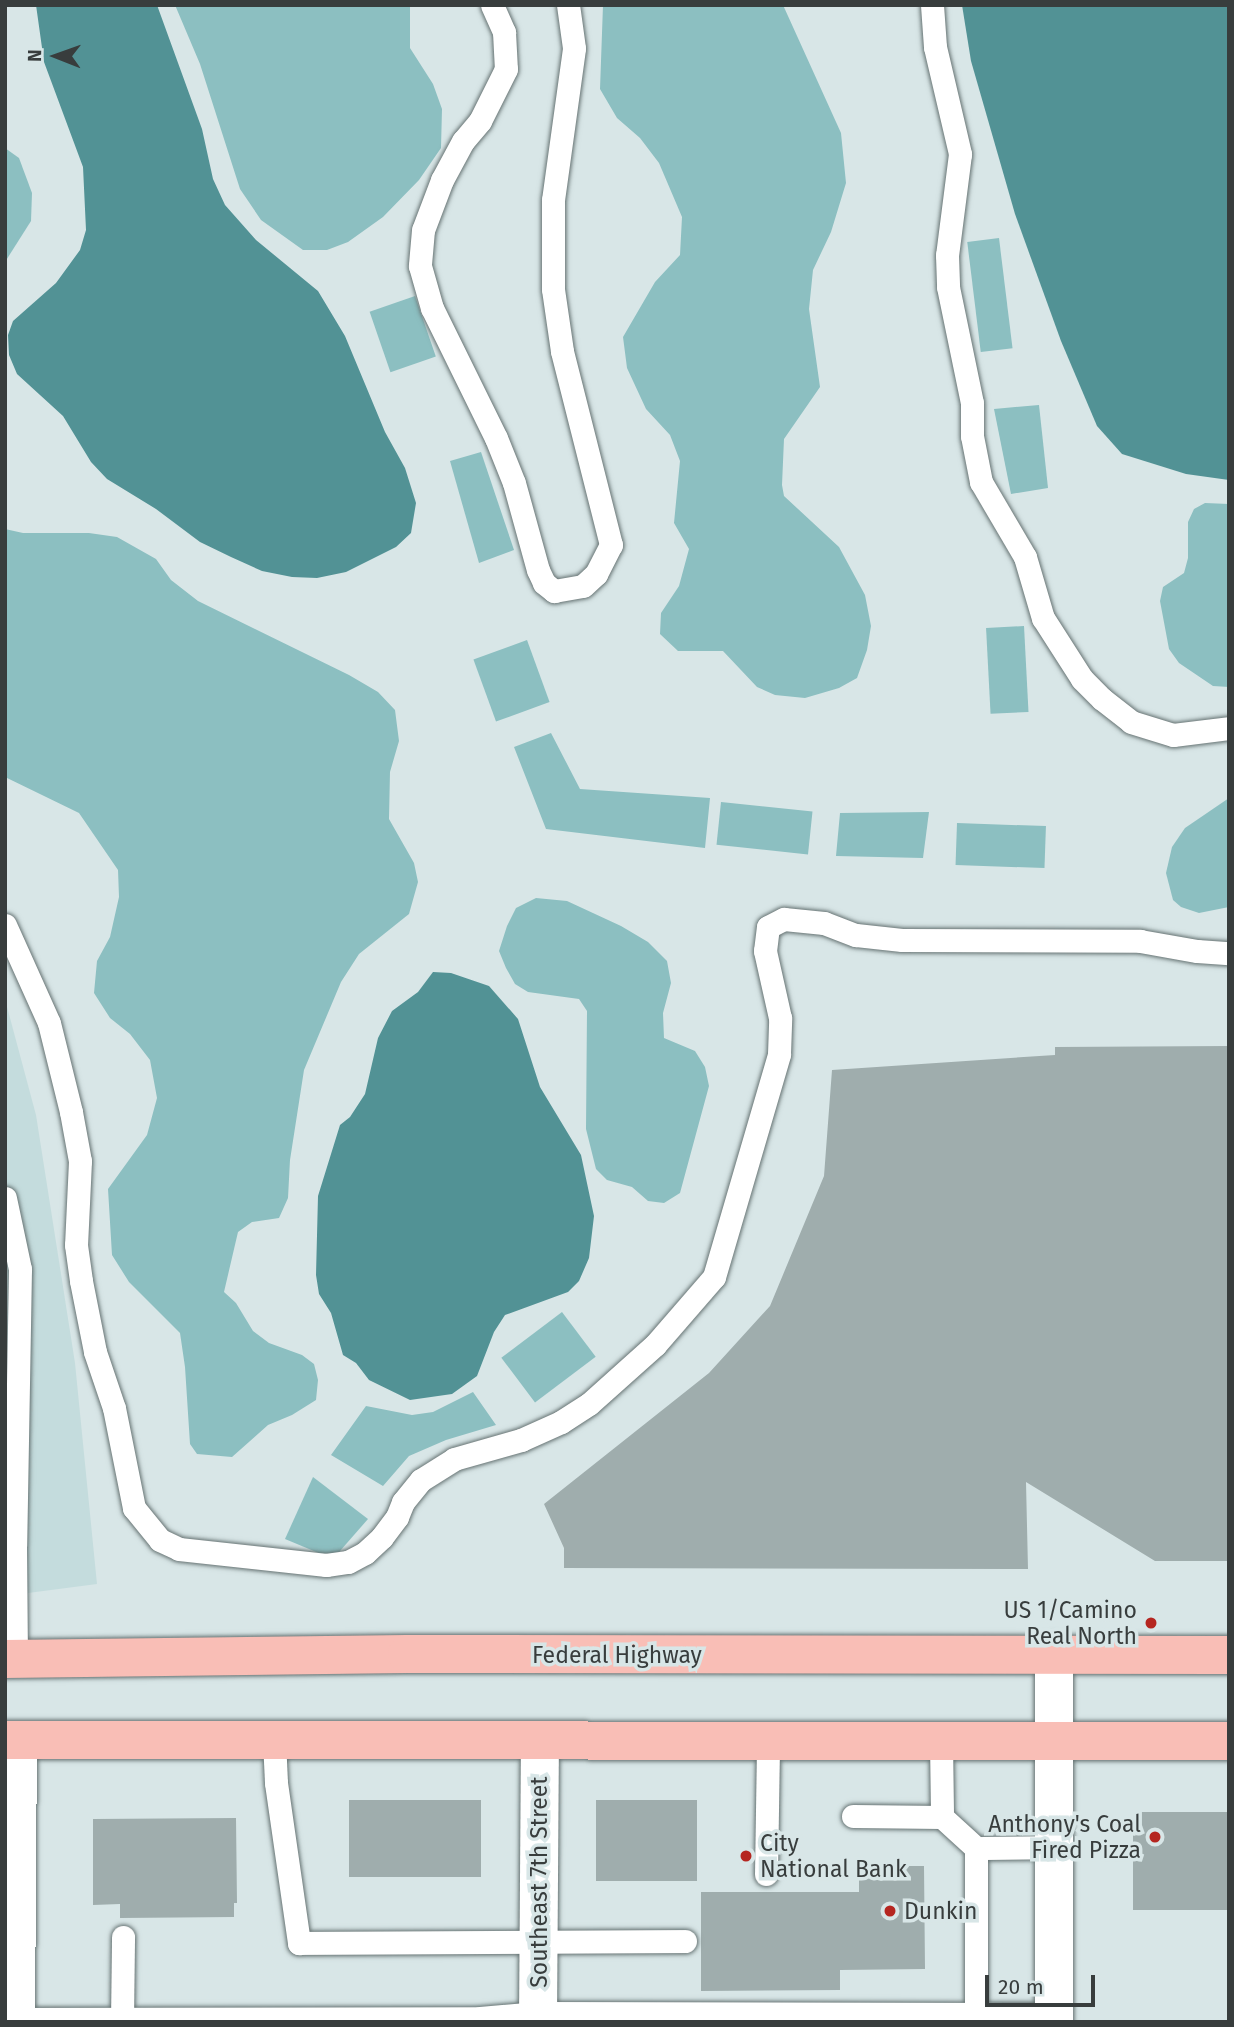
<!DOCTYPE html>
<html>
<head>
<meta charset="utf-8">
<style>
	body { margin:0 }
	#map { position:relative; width:1234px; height:2027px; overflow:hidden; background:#d8e6e7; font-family:"Fira Sans",sans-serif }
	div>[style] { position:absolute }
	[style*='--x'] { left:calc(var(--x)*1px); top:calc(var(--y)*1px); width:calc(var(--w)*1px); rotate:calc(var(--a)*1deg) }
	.built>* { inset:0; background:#c4dcdd }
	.green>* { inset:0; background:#8cbfc1; transform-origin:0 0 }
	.water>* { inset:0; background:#529295 }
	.building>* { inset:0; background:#9fadad; transform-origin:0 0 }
	.roads { filter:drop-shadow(0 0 2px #667373) drop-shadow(0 0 2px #667373) }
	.lane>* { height:23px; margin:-11.5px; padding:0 11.5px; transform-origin:11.5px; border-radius:11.5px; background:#fff }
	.street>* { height:38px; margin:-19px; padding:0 19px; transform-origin:19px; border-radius:19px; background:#fff }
	.primary>* { height:38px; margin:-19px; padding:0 19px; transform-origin:19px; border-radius:19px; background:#f9beb6 }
	.dots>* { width:19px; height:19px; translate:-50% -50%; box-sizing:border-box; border:4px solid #d8e6e7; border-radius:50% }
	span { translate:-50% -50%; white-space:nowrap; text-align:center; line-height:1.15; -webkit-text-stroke:7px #d8e6e7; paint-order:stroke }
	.poi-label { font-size:23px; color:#383d3d }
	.right { translate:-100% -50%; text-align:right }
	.left { translate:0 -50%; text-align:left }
	.street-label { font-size:23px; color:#383d3d }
	.frame { position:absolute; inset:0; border:7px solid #383d3d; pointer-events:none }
	.north { position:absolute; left:21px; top:21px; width:70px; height:70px; -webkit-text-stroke:5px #d8e6e7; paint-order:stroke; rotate:271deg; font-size:19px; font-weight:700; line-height:28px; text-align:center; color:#383d3d }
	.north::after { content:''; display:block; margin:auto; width:24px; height:32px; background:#383d3d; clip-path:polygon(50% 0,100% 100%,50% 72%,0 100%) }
	.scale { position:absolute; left:985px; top:1975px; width:110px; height:32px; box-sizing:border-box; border:4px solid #383d3d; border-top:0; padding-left:9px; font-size:21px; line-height:24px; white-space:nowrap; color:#383d3d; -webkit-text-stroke:5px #d8e6e7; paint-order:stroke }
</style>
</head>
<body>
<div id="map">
	<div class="built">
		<div style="clip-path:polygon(6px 1003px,36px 1115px,75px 1363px,97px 1584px,5px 1596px)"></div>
	</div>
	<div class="green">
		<div style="clip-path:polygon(175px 5px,410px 5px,410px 48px,433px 84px,442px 109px,441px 148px,419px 180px,383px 217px,348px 242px,327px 250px,303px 250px,261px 220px,240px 189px,200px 64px)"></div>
		<div style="clip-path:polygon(603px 5px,783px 5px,841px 133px,846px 183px,831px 232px,813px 270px,809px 309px,820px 387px,784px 439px,782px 485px,784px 496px,839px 547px,865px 595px,871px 626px,867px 650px,857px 678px,839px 688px,805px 698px,775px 695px,757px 687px,723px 651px,678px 651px,660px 634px,661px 613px,679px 586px,689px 549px,674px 523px,680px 461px,670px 435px,646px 409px,627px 368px,623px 337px,655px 282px,680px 255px,682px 217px,659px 163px,640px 138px,617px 118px,600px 89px)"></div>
		<div style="clip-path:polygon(5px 148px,19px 158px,32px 193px,31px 221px,5px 262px)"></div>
		<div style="left:999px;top:238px;width:111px;height:32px;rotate:83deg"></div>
		<div style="left:415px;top:296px;width:64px;height:48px;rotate:71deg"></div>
		<div style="clip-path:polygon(1039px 405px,1048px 488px,1011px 494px,994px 409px)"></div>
		<div style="clip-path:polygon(481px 452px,514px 550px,479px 563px,450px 461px)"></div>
		<div style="clip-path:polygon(1205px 503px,1229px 504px,1229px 687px,1213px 686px,1179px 663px,1169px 649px,1160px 601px,1163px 587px,1184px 573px,1188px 558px,1188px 522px,1194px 509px)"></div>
		<div style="clip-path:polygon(5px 529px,23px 533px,89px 533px,117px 537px,156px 559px,171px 580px,198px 601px,349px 675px,378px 692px,395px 710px,399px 741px,390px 772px,389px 819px,414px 863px,418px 882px,409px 914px,359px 954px,341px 982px,304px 1070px,290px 1160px,288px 1198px,279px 1218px,252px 1222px,238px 1232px,224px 1292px,236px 1303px,253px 1331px,269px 1343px,302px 1355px,314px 1364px,318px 1380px,316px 1400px,292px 1415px,268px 1425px,232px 1457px,197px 1454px,190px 1444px,185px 1367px,180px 1333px,129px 1282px,112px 1255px,108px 1189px,147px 1135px,157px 1098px,150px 1060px,130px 1034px,110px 1018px,94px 993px,97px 961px,110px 937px,119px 897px,118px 870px,79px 813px,5px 777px)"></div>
		<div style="left:1024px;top:626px;width:86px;height:38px;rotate:87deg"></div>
		<div style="left:527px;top:640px;width:66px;height:57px;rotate:70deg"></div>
		<div style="clip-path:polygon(551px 733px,580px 789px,710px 798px,705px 848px,546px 829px,514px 747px)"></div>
		<div style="clip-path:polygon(1229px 798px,1229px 907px,1199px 913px,1181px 907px,1173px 900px,1166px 873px,1172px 847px,1185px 828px)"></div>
		<div style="left:721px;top:802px;width:92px;height:43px;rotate:6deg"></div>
		<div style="clip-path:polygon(929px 812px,923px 858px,836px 856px,840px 813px)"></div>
		<div style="left:957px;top:823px;width:89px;height:42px;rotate:2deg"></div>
		<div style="clip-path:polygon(536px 898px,567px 901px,621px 926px,648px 942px,667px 961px,671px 983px,663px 1013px,664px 1038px,695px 1051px,705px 1067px,709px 1086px,680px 1193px,664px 1203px,648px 1201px,632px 1187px,607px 1180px,596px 1169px,586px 1129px,587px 1011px,579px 999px,528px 992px,515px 984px,506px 968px,499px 951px,507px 926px,516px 908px)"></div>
		<div style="left:562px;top:1312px;width:56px;height:76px;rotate:53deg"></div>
		<div style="clip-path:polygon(473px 1392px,496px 1425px,446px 1440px,409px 1456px,383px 1486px,331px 1455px,366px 1406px,412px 1415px,433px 1412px)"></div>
		<div style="clip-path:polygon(313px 1477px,368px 1519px,333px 1559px,285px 1539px)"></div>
	</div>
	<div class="water">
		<div style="clip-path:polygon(36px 5px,157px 5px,202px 129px,213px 179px,225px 205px,256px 240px,318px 291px,345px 336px,385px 432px,405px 468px,416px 503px,411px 533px,396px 547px,346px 572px,317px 578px,292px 577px,262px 571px,231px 557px,200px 542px,156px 509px,107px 479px,91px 462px,63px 416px,17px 374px,9px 355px,8px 335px,13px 321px,56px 283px,80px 250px,86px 230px,83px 167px,44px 62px)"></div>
		<div style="clip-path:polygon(962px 5px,1229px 5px,1229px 480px,1186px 474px,1122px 454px,1097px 426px,1061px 341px,1015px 214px,971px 61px)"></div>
		<div style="clip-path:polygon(433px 972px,451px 973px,489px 986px,518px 1019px,540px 1087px,581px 1155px,594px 1216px,589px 1258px,579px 1281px,568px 1292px,505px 1315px,494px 1332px,477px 1376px,452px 1394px,410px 1400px,369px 1380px,356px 1363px,343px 1355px,331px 1313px,319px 1294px,316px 1275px,318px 1196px,340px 1125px,350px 1117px,365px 1094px,378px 1038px,392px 1011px,418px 992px)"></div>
	</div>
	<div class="building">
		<div style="clip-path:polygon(1229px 1046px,1229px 1561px,1155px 1561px,1026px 1482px,1028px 1569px,564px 1568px,564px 1548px,544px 1504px,709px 1373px,770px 1306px,824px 1176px,832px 1070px,1055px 1055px,1055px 1047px)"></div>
		<div style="left:349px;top:1800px;width:132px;height:77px"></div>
		<div style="left:596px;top:1800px;width:101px;height:81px"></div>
		<div style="left:1133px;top:1812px;width:96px;height:98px"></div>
		<div style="clip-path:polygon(236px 1818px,237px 1903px,234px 1903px,234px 1917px,120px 1918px,120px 1904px,93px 1905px,93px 1819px)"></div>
		<div style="clip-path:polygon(859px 1866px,924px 1866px,925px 1969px,840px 1970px,840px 1990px,701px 1991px,701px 1892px,859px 1892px)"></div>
	</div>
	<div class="roads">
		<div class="lane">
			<div style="--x:492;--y:5;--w:30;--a:66"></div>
			<div style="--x:504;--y:32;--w:37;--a:87"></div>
			<div style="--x:506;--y:69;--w:58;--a:116.6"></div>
			<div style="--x:480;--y:121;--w:26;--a:130"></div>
			<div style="--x:463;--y:141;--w:44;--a:118.3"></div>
			<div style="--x:442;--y:180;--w:53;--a:110.8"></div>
			<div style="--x:423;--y:230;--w:36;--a:95"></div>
			<div style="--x:420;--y:266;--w:44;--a:74.1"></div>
			<div style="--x:432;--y:308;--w:145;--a:63.8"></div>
			<div style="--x:496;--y:438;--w:48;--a:68.2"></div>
			<div style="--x:514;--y:483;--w:90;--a:74.6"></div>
			<div style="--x:538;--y:570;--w:14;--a:65"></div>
			<div style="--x:544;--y:583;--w:13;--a:39"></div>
			<div style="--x:554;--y:591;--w:29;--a:-10"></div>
			<div style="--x:583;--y:586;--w:18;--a:-43"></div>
			<div style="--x:596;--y:574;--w:33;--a:-63"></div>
			<div style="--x:611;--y:545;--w:200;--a:-104.2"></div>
			<div style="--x:562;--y:351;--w:63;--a:-98.3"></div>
			<div style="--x:553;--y:289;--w:89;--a:-90"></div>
			<div style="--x:553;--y:200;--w:153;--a:-82.1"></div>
			<div style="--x:574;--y:48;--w:43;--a:-97.9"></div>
			<div style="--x:932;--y:5;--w:42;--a:85.9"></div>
			<div style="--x:935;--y:47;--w:110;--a:76.8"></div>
			<div style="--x:960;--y:154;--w:102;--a:97.3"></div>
			<div style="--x:947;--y:255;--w:32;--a:88"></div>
			<div style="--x:948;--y:287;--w:118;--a:78.3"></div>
			<div style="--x:972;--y:403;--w:33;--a:90"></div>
			<div style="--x:972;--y:436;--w:47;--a:78.9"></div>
			<div style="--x:981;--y:482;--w:87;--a:59.6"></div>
			<div style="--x:1025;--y:557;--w:64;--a:73.6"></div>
			<div style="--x:1043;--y:618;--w:72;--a:57.4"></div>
			<div style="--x:1082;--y:679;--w:28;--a:45"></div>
			<div style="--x:1102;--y:699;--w:37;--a:38"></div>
			<div style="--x:1131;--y:722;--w:44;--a:17.2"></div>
			<div style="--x:1173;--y:735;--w:56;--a:-7.1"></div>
			<div style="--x:5;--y:925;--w:107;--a:65.8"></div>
			<div style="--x:49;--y:1023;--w:92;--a:76.1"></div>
			<div style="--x:71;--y:1112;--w:50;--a:79.6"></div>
			<div style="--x:80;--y:1161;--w:84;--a:92.7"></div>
			<div style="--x:76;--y:1245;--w:36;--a:82"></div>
			<div style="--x:81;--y:1281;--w:72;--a:78.8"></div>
			<div style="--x:95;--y:1352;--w:59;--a:71.3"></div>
			<div style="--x:114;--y:1408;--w:102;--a:78.7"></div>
			<div style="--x:134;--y:1508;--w:41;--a:50.9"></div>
			<div style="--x:160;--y:1540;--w:21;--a:25"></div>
			<div style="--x:179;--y:1549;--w:148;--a:6.2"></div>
			<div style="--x:326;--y:1565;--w:22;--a:-8"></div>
			<div style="--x:348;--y:1562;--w:19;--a:-28"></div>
			<div style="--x:365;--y:1553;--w:23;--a:-43"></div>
			<div style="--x:382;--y:1537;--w:25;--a:-53"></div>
			<div style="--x:397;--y:1517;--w:16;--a:-68"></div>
			<div style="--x:403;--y:1502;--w:28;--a:-51"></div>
			<div style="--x:421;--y:1480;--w:39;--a:-32"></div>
			<div style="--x:454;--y:1459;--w:70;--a:-15.8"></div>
			<div style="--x:521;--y:1440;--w:44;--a:-24.2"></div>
			<div style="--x:561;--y:1422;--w:33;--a:-33"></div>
			<div style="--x:589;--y:1404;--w:89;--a:-41.8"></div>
			<div style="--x:655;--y:1345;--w:90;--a:-49.1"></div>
			<div style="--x:714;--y:1277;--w:232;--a:-73.7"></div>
			<div style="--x:779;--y:1054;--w:36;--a:-88"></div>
			<div style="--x:780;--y:1018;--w:69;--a:-102.6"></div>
			<div style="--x:765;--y:951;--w:24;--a:-83"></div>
			<div style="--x:768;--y:927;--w:18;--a:-27"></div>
			<div style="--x:784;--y:919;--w:40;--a:5.7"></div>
			<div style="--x:824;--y:923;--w:34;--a:21"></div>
			<div style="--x:856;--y:935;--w:46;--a:6.2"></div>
			<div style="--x:902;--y:940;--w:238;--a:0.2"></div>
			<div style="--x:1140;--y:941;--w:58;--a:10"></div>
			<div style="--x:1197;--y:951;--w:32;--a:4"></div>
			<div style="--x:5;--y:1198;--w:73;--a:78.1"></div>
			<div style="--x:20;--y:1269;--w:276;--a:91"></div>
			<div style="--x:15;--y:1545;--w:114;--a:89.5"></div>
			<div style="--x:274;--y:1740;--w:43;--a:87.3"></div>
			<div style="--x:276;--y:1783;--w:162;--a:81.8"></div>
			<div style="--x:299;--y:1943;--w:386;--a:-0.3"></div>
			<div style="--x:941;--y:1741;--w:76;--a:89.2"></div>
			<div style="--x:942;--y:1817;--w:46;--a:42.4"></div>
			<div style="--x:853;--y:1816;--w:89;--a:0.6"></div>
			<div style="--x:766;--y:1874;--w:133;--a:-89.1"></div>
			<div style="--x:976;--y:2014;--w:166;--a:-90"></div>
			<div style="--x:976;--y:1848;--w:78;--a:-0.7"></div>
			<div style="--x:5;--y:2019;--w:475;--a:-0.1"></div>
			<div style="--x:480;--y:2018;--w:58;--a:-4.9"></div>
			<div style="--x:538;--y:2013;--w:516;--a:0.11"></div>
			<div style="--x:122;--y:2022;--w:85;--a:-89.3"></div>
		</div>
		<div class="street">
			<div style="--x:16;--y:2022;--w:282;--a:-89.6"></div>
			<div style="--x:538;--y:2022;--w:281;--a:-89.6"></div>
			<div style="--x:1054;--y:2022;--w:369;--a:-90"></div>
		</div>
		<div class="primary">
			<div style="--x:5;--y:1659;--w:402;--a:-0.7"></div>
			<div style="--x:407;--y:1654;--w:822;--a:0.07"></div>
			<div style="--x:5;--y:1740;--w:1224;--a:0.05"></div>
		</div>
	</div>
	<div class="dots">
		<div style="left:1151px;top:1623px;background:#b52620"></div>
		<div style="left:1155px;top:1837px;background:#b52620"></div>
		<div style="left:746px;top:1856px;background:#b52620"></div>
		<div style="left:890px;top:1911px;background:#b52620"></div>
	</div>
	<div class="poi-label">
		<span class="right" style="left:1137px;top:1623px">US 1/Camino<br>Real North</span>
		<span class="right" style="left:1141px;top:1837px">Anthony's Coal<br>Fired Pizza</span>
		<span class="left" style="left:760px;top:1856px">City<br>National Bank</span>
		<span class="left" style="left:904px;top:1911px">Dunkin</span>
	</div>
	<div class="street-label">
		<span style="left:617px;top:1655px">Federal Highway</span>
		<span style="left:539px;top:1882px;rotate:-90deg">Southeast 7th Street</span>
	</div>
	<div class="frame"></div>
	<div class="north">N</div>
	<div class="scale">20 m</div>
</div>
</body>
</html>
